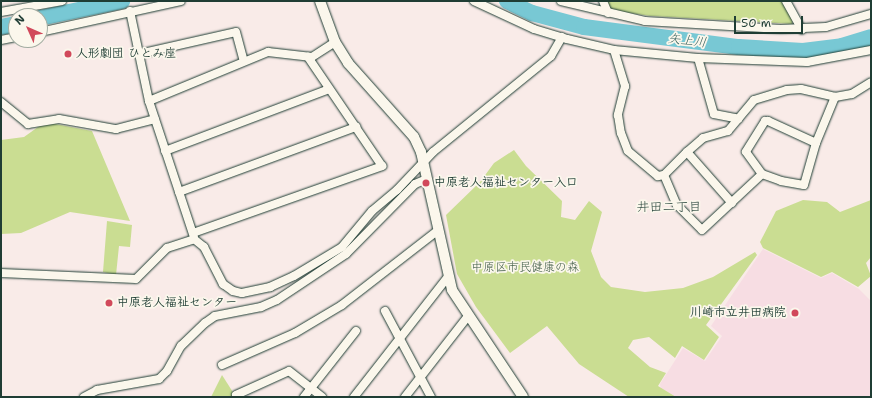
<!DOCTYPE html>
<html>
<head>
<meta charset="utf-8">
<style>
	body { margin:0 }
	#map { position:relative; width:872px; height:398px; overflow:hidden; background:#f9ebe8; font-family:"Shantell Sans","Klee One",sans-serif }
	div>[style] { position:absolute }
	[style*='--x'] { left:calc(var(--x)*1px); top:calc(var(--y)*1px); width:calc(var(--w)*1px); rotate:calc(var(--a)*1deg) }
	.built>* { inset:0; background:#f7dde3 }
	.green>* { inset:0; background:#cadd92 }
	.river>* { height:16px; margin:-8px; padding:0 8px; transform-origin:8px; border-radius:8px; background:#78c8d4 }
	.roads { filter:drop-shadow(0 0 1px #1f3d34) drop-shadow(0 0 1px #1f3d34) }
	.minor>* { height:8px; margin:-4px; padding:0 4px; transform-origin:4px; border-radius:4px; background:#fbf7ec }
	.tertiary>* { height:10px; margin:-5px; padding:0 5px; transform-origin:5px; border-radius:5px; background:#fbf7ec }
	.dots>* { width:11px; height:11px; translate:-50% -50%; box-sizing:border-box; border:2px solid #fbf7ec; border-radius:50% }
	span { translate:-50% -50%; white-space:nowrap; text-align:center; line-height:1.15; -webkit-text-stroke:3.5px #fbf7ec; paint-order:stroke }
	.poi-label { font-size:12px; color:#1f3d34; font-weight:700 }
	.left { translate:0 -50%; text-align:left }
	.right { translate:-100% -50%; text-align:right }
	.park-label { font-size:12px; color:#415d47 }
	.water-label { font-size:13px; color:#35605c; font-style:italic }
	.neighbourhood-label { font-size:13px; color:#1f3d34 }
	.frame { position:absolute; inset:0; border:2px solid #1f3d34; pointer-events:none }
	.north { position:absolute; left:8px; top:8px; width:40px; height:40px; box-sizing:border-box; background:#fbf7ec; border:1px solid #a3ada2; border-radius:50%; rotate:315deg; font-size:11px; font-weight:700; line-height:16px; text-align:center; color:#1f3d34 }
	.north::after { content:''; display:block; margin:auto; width:14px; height:18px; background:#d1495b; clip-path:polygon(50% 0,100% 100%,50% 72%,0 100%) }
	.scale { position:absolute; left:734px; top:16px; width:69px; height:18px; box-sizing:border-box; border:2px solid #1f3d34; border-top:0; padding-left:5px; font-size:12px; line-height:14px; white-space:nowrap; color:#1f3d34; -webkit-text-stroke:3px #fbf7ec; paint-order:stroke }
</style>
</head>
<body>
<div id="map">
	<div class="built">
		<div style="clip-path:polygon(763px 249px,821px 278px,832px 273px,859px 289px,871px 301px,871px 397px,662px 397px,660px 384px,683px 348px,705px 361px,722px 336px,711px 326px)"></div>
	</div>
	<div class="green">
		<div style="clip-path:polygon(605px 1px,782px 1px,793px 20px,792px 24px,650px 16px,609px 10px)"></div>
		<div style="clip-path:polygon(45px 122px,92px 131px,130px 221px,70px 212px,21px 233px,1px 234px,1px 140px,24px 137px)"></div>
		<div style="clip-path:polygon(514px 150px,526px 166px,562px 201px,561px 217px,575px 220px,589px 201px,602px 212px,591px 251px,601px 277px,611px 287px,645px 292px,683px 288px,713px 277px,755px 252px,757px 255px,706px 325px,719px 337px,704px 360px,682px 346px,675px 358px,649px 337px,633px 340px,628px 348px,650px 367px,666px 373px,658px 386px,676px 397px,629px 397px,579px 364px,547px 326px,510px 353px,476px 307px,457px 274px,446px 215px,480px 182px,494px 163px)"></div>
		<div style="clip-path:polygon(803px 200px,827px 202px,840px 212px,871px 200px,871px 257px,866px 263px,871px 276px,858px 287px,832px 272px,821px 277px,763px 248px,760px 242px,776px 211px)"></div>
		<div style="clip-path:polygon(107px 221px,132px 225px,130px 247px,119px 246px,116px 275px,103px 272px)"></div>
		<div style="clip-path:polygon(222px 375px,236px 397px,211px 397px)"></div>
	</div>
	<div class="river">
		<div style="--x:507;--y:1;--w:28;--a:26"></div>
		<div style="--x:532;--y:13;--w:54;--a:15.1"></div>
		<div style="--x:584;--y:27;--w:156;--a:7.4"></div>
		<div style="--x:739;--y:47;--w:64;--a:3.6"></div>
		<div style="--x:803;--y:51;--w:39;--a:-7"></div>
		<div style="--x:842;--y:46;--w:30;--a:-17"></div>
		<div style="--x:40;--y:18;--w:84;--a:-11.7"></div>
		<div style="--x:1;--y:27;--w:15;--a:-11"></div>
	</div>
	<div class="roads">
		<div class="minor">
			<div style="--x:474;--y:1;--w:66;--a:25"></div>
			<div style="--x:534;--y:29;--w:34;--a:17"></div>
			<div style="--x:567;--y:39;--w:48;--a:13.2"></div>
			<div style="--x:614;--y:50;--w:84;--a:5.4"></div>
			<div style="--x:698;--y:58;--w:109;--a:2.1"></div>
			<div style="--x:807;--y:62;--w:65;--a:-10.6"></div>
			<div style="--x:561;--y:1;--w:86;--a:13.4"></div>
			<div style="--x:645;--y:21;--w:136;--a:3.4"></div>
			<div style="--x:781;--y:29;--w:45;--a:-2.5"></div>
			<div style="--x:826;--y:27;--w:47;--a:-16.1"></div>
			<div style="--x:603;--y:1;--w:13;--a:67"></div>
			<div style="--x:786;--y:1;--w:33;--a:61"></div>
			<div style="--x:130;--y:11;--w:92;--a:78.1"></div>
			<div style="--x:149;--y:101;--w:143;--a:71.7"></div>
			<div style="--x:1;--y:12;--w:62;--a:-10.2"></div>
			<div style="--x:40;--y:32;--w:144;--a:-12.4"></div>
			<div style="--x:1;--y:40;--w:15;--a:-11"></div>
			<div style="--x:614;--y:50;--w:38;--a:73"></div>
			<div style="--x:625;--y:86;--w:30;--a:104"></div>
			<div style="--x:618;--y:115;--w:18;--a:81"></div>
			<div style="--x:621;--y:133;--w:19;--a:69"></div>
			<div style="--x:628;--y:151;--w:39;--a:40"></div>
			<div style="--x:658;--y:176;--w:6;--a:-9"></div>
			<div style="--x:664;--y:175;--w:33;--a:67"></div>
			<div style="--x:677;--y:205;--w:35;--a:45"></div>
			<div style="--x:702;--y:230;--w:82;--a:-43"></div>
			<div style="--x:139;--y:54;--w:99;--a:-12.8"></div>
			<div style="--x:236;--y:32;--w:30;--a:75"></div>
			<div style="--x:698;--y:58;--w:58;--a:74.1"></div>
			<div style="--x:714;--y:114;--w:25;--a:11"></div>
			<div style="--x:149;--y:101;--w:129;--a:-22.4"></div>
			<div style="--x:268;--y:52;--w:44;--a:6.5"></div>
			<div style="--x:312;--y:57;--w:27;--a:-33"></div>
			<div style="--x:1;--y:102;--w:35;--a:39"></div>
			<div style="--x:28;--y:124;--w:31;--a:-9"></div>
			<div style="--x:59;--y:119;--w:58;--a:10"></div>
			<div style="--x:116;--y:129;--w:40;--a:-14.4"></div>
			<div style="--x:816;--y:143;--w:53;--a:-155.4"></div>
			<div style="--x:768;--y:121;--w:3;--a:180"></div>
			<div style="--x:765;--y:121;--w:36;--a:122"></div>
			<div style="--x:746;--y:152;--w:27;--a:54"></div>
			<div style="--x:762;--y:174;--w:20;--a:20"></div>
			<div style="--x:781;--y:181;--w:23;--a:10"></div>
			<div style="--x:804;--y:185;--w:44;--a:-74.1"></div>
			<div style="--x:816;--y:143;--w:50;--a:-67.6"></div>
			<div style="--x:165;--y:151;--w:175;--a:-20.7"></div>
			<div style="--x:687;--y:152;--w:21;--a:-41"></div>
			<div style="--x:703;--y:138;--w:26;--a:-16"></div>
			<div style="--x:728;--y:131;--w:40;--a:-50"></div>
			<div style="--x:754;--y:100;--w:34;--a:-17"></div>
			<div style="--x:787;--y:90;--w:14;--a:-4"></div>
			<div style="--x:801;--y:89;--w:35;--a:13"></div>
			<div style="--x:835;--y:97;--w:17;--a:-10"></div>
			<div style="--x:852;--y:94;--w:22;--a:-32"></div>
			<div style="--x:664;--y:175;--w:33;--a:-45"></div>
			<div style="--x:687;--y:152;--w:68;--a:48.6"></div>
			<div style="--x:179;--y:192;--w:189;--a:-20.2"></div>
			<div style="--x:193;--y:233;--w:201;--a:-19.5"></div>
			<div style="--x:382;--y:166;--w:132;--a:-124.2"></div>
			<div style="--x:1;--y:273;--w:135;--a:2.5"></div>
			<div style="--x:136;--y:279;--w:44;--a:-45"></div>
			<div style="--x:167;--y:248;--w:28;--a:-18"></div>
			<div style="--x:194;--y:239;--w:13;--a:39"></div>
			<div style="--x:204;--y:247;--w:42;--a:62.8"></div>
			<div style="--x:223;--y:284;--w:12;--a:35"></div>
			<div style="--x:233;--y:291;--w:9;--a:13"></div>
			<div style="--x:242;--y:293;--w:29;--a:-12"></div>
			<div style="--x:270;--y:287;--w:26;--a:-25"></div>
			<div style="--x:294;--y:276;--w:56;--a:-31.1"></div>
			<div style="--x:342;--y:247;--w:47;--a:-50.2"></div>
			<div style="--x:372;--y:211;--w:33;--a:-40"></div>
			<div style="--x:397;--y:190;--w:52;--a:-46.5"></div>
			<div style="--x:433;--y:152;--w:152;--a:-39.1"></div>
			<div style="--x:551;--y:56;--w:22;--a:-60"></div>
			<div style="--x:385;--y:311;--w:98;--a:61.9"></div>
			<div style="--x:222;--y:365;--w:80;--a:-23.7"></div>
			<div style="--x:295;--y:333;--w:55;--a:-30.8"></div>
			<div style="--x:342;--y:305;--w:120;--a:-37.9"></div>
			<div style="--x:84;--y:397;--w:15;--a:-28"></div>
			<div style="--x:97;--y:390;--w:63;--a:-10.1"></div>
			<div style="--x:159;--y:379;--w:11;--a:-45"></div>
			<div style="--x:167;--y:371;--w:29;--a:-61"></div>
			<div style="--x:181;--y:346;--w:33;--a:-44"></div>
			<div style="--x:205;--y:323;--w:12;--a:-35"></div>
			<div style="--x:215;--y:316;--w:47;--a:-11.1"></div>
			<div style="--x:261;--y:307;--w:17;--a:-24"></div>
			<div style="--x:277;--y:300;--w:83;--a:-33.7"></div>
			<div style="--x:346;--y:254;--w:98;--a:-45.4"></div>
			<div style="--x:415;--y:184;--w:13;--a:-23"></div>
			<div style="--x:237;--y:397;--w:2;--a:-117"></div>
			<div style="--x:236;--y:395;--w:58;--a:-24.4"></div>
			<div style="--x:289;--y:371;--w:42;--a:38.2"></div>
			<div style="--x:304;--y:397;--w:84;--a:-51.8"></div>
			<div style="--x:354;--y:397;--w:151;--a:-52"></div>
			<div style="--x:405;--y:397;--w:103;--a:-52.1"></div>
		</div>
		<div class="tertiary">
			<div style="--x:320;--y:1;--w:44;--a:69.9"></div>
			<div style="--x:335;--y:42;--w:25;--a:58"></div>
			<div style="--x:348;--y:63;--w:99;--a:48.3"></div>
			<div style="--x:414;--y:137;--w:17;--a:65"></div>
			<div style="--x:421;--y:152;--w:141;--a:77.3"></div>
			<div style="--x:452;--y:290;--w:128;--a:56.4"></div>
		</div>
	</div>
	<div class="dots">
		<div style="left:68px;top:54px;background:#d1495b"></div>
		<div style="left:426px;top:183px;background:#d1495b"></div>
		<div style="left:109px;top:303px;background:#d1495b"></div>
		<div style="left:795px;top:313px;background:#d1495b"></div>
	</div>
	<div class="poi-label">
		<span class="left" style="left:76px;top:54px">人形劇団 ひとみ座</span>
		<span class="left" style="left:434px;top:183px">中原老人福祉センター入口</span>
		<span class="left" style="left:117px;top:303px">中原老人福祉センター</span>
		<span class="right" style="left:786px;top:313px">川崎市立井田病院</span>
	</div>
	<div class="park-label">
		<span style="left:525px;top:268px">中原区市民健康の森</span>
	</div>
	<div class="water-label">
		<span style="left:687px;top:41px;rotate:7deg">矢上川</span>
	</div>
	<div class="neighbourhood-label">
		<span style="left:669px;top:207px">井田二丁目</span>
	</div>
	<div class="frame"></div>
	<div class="north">N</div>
	<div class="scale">50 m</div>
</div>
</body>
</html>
